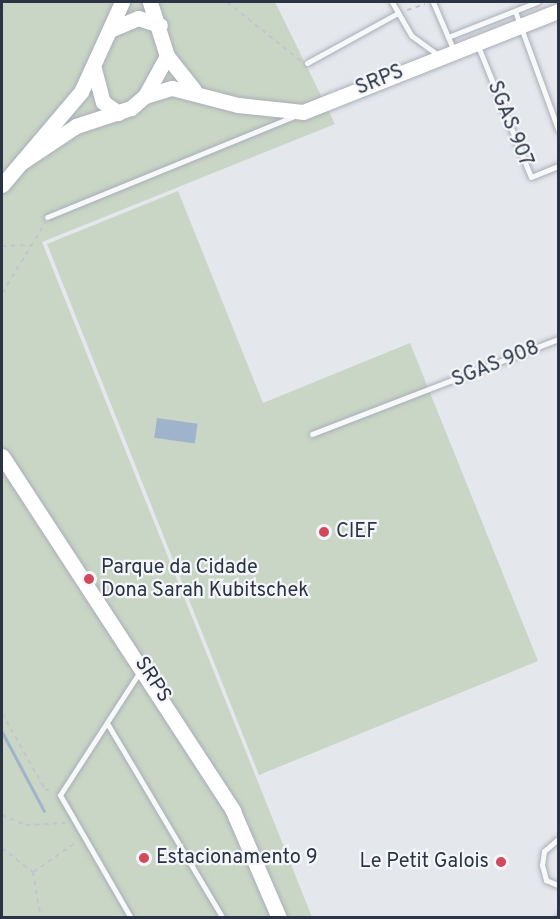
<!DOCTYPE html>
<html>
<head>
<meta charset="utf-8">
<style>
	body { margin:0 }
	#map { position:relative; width:560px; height:919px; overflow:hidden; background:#e4e7ec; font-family:Overpass,sans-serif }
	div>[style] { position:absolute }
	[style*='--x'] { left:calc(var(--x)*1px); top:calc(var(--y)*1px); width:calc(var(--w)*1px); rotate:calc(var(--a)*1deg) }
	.green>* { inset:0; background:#c9d6c5 }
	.water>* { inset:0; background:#9fb4cc; transform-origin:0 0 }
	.stream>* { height:3px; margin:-1.5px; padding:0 1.5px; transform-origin:1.5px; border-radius:1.5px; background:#9fb4cc }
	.path>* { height:1.5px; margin-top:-0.75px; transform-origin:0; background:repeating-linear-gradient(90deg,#c2c5cb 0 4.5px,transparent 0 9px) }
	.roads { filter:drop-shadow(0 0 2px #a9aeb7) drop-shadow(0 0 2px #a9aeb7) }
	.service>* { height:5px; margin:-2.5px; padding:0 2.5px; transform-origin:2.5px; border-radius:2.5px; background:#f7f8fa }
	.secondary>* { height:15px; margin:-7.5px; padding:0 7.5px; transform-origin:7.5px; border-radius:7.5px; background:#fff }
	.dots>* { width:16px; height:16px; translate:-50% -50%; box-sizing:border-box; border:3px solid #f4f6f9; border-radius:50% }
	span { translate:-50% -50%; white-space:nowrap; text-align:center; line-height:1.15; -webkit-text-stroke:4.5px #f4f6f9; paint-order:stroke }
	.street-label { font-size:20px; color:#2b3445 }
	.poi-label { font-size:20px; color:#2b3445 }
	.left { translate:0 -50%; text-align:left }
	.right { translate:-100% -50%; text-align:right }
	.frame { position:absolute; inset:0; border:3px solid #2b3445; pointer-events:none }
</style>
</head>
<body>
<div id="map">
	<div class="green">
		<div style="clip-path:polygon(2px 2px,275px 2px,335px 124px,42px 242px,312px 917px,2px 918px)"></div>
		<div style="clip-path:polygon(178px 191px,263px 403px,410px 343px,538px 661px,259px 775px,47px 244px)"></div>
	</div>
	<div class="water">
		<div style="left:157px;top:418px;width:41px;height:20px;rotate:8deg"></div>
	</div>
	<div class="stream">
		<div style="--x:2;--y:732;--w:89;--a:62"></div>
	</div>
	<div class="path">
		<div style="--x:227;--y:2;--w:95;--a:38.6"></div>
		<div style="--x:407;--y:10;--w:19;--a:-18"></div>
		<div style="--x:2;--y:12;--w:10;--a:-84"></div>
		<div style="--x:2;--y:246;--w:28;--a:-2"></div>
		<div style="--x:2;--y:293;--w:82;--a:-58.4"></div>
		<div style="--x:2;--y:713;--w:87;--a:60.5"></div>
		<div style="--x:45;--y:789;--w:7;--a:16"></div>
		<div style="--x:2;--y:815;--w:26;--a:23"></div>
		<div style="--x:26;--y:825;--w:39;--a:-3"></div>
		<div style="--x:2;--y:848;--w:39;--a:38"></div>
		<div style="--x:33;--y:872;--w:47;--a:80.1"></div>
		<div style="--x:33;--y:872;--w:55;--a:-34.6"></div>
	</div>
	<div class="roads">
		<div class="service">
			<div style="--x:392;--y:2;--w:39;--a:60"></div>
			<div style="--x:412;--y:36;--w:31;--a:36"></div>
			<div style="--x:433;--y:2;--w:53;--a:66.8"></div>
			<div style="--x:515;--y:11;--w:126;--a:70"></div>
			<div style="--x:448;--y:37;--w:96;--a:-21.5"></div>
			<div style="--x:478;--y:46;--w:141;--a:68"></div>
			<div style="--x:531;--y:177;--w:29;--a:-22"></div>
			<div style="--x:307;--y:63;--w:104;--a:-28.8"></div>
			<div style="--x:47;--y:217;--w:270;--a:-22.2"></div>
			<div style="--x:312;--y:434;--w:264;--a:-21.1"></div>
			<div style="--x:107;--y:723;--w:227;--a:59.3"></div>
			<div style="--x:558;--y:839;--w:18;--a:139"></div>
			<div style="--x:544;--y:851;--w:14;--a:98"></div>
			<div style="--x:542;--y:865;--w:16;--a:75"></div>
			<div style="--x:546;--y:880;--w:13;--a:23"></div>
			<div style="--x:131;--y:918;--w:142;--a:-120"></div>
			<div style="--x:60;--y:795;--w:145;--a:-57.1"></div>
			<div style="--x:558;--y:918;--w:1;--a:-90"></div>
		</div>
		<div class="secondary">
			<div style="--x:112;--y:29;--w:28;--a:-23"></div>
			<div style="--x:138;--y:18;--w:23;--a:18"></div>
			<div style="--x:167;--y:56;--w:43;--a:51.5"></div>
			<div style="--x:94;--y:69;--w:34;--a:75"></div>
			<div style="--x:103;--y:102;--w:19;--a:36"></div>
			<div style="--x:145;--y:96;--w:28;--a:-17"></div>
			<div style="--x:172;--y:88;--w:68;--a:14.4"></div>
			<div style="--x:238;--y:105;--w:65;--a:6.1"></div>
			<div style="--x:303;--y:112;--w:274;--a:-21.6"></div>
			<div style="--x:22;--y:162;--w:65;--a:-33.7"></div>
			<div style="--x:76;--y:126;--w:58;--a:-18.1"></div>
			<div style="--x:131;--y:108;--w:18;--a:-41"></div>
			<div style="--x:145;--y:96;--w:46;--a:-61.2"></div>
			<div style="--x:167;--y:56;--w:57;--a:-107.5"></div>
			<div style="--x:2;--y:185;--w:122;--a:-49.7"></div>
			<div style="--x:81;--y:92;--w:99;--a:-65.5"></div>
			<div style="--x:2;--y:456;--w:424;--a:56.9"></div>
			<div style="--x:233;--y:811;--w:116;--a:66.7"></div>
		</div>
	</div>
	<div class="dots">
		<div style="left:324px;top:532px;background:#d1495b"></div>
		<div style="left:89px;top:579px;background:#d1495b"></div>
		<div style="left:144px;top:858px;background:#d1495b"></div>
		<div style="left:501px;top:862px;background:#d1495b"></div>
	</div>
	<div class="street-label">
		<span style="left:380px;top:81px;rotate:-22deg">SRPS</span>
		<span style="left:509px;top:124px;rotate:68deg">SGAS 907</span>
		<span style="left:496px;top:365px;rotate:-22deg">SGAS 908</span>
		<span style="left:152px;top:680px;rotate:57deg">SRPS</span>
	</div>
	<div class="poi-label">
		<span class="left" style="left:336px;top:532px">CIEF</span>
		<span class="left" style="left:101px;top:580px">Parque da Cidade<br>Dona Sarah Kubitschek</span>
		<span class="left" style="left:156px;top:858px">Estacionamento 9</span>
		<span class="right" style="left:489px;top:862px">Le Petit Galois</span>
	</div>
	<div class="frame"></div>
</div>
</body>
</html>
